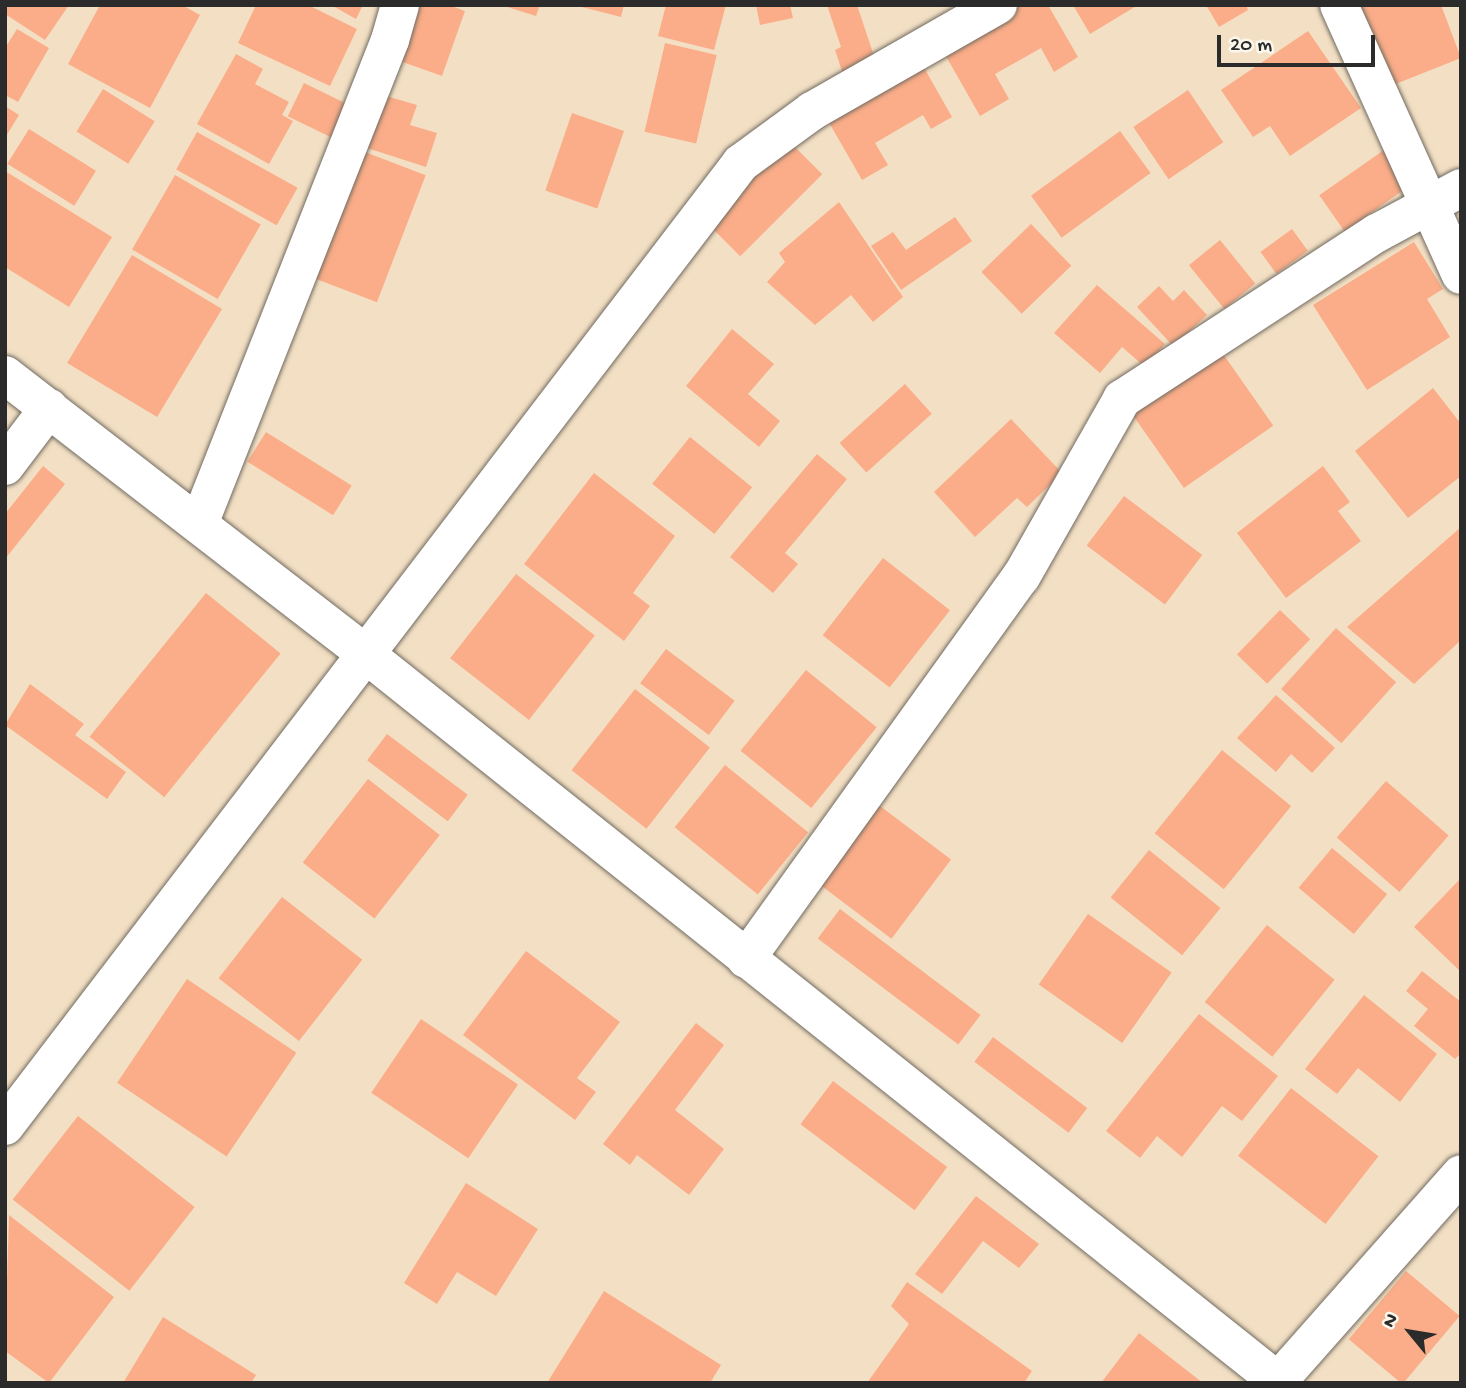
<!DOCTYPE html>
<html>
<head>
<meta charset="utf-8">
<style>
	body { margin:0 }
	#map { position:relative; width:1466px; height:1388px; overflow:hidden; background:#f3e0c4; font-family:"Gochi Hand",sans-serif }
	div>[style] { position:absolute }
	[style*='--x'] { left:calc(var(--x)*1px); top:calc(var(--y)*1px); width:calc(var(--w)*1px); rotate:calc(var(--a)*1deg) }
	.building>* { inset:0; background:#faad88; transform-origin:0 0 }
	.roads { filter:drop-shadow(0 0 2px #716a61) drop-shadow(0 0 2px #716a61) }
	.street>* { height:38px; margin:-19px; padding:0 19px; transform-origin:19px; border-radius:19px; background:#fff }
	span { translate:-50% -50%; white-space:nowrap; text-align:center; line-height:1.15; -webkit-text-stroke:6px #fbf7ec; paint-order:stroke }
	.frame { position:absolute; inset:0; border:7px solid #2b2b2b; pointer-events:none }
	.north { position:absolute; left:1375px; top:1297px; width:70px; height:70px; -webkit-text-stroke:5px #fbf7ec; paint-order:stroke; rotate:300deg; font-size:19px; font-weight:700; line-height:28px; text-align:center; color:#2b2b2b }
	.north::after { content:''; display:block; margin:auto; width:24px; height:32px; background:#2b2b2b; clip-path:polygon(50% 0,100% 100%,50% 72%,0 100%) }
	.scale { position:absolute; left:1217px; top:35px; width:158px; height:32px; box-sizing:border-box; border:4px solid #2b2b2b; border-top:0; padding-left:9px; font-size:21px; line-height:24px; white-space:nowrap; color:#2b2b2b; -webkit-text-stroke:5px #fbf7ec; paint-order:stroke }
</style>
</head>
<body>
<div id="map">
	<div class="building">
		<div style="clip-path:polygon(5px 5px,69px 5px,45px 40px,5px 14px)"></div>
		<div style="clip-path:polygon(100px 5px,182px 5px,200px 15px,150px 108px,68px 64px)"></div>
		<div style="clip-path:polygon(256px 5px,308px 5px,357px 29px,330px 86px,238px 43px)"></div>
		<div style="clip-path:polygon(331px 5px,363px 5px,356px 19px)"></div>
		<div style="clip-path:polygon(416px 5px,449px 5px,465px 11px,442px 76px,397px 60px)"></div>
		<div style="clip-path:polygon(501px 5px,540px 5px,536px 16px)"></div>
		<div style="clip-path:polygon(574px 5px,624px 5px,621px 17px)"></div>
		<div style="clip-path:polygon(666px 5px,726px 5px,714px 50px,658px 36px)"></div>
		<div style="clip-path:polygon(756px 5px,790px 5px,793px 18px,760px 25px)"></div>
		<div style="clip-path:polygon(827px 5px,857px 5px,876px 62px,843px 74px,835px 50px,841px 47px)"></div>
		<div style="clip-path:polygon(1022px 5px,1048px 5px,1078px 57px,1054px 72px,1041px 48px,995px 74px,1009px 99px,980px 116px,943px 51px)"></div>
		<div style="clip-path:polygon(1073px 5px,1138px 5px,1090px 34px)"></div>
		<div style="clip-path:polygon(1206px 5px,1246px 5px,1248px 10px,1219px 27px)"></div>
		<div style="clip-path:polygon(1354px 5px,1441px 5px,1461px 58px,1388px 87px)"></div>
		<div style="clip-path:polygon(17px 29px,49px 48px,18px 102px,5px 95px,5px 48px)"></div>
		<div style="clip-path:polygon(1308px 31px,1361px 108px,1290px 156px,1270px 126px,1253px 137px,1221px 90px)"></div>
		<div style="left:665px;top:43px;width:53px;height:91px;rotate:13deg"></div>
		<div style="clip-path:polygon(236px 54px,263px 69px,255px 84px,289px 102px,282px 115px,293px 121px,269px 164px,197px 124px)"></div>
		<div style="clip-path:polygon(922px 64px,952px 117px,931px 129px,923px 115px,875px 143px,888px 165px,862px 180px,827px 119px)"></div>
		<div style="left:304px;top:83px;width:52px;height:37px;rotate:26deg"></div>
		<div style="left:103px;top:89px;width:61px;height:50px;rotate:32deg"></div>
		<div style="left:1188px;top:90px;width:63px;height:66px;rotate:56deg"></div>
		<div style="clip-path:polygon(383px 95px,417px 105px,410px 125px,437px 133px,426px 167px,367px 148px)"></div>
		<div style="clip-path:polygon(5px 106px,19px 115px,5px 138px)"></div>
		<div style="left:572px;top:113px;width:55px;height:82px;rotate:19deg"></div>
		<div style="left:29px;top:129px;width:79px;height:41px;rotate:32deg"></div>
		<div style="left:1120px;top:131px;width:52px;height:110px;rotate:54deg"></div>
		<div style="left:197px;top:132px;width:115px;height:43px;rotate:29deg"></div>
		<div style="left:789px;top:141px;width:47px;height:116px;rotate:45deg"></div>
		<div style="left:1384px;top:150px;width:44px;height:79px;rotate:55deg"></div>
		<div style="left:365px;top:152px;width:65px;height:136px;rotate:21deg"></div>
		<div style="clip-path:polygon(5px 171px,112px 237px,69px 307px,5px 267px)"></div>
		<div style="left:175px;top:175px;width:99px;height:86px;rotate:30deg"></div>
		<div style="clip-path:polygon(839px 202px,903px 297px,873px 322px,851px 295px,815px 325px,767px 282px,785px 262px,779px 253px)"></div>
		<div style="clip-path:polygon(955px 217px,972px 241px,901px 290px,871px 246px,893px 232px,906px 250px)"></div>
		<div style="left:1031px;top:224px;width:58px;height:69px;rotate:46deg"></div>
		<div style="left:1292px;top:229px;width:27px;height:39px;rotate:54deg"></div>
		<div style="left:1220px;top:240px;width:56px;height:40px;rotate:51deg"></div>
		<div style="clip-path:polygon(1414px 242px,1443px 289px,1427px 299px,1450px 337px,1367px 390px,1313px 305px)"></div>
		<div style="left:132px;top:255px;width:105px;height:126px;rotate:31deg"></div>
		<div style="clip-path:polygon(1097px 285px,1165px 344px,1145px 367px,1122px 347px,1100px 373px,1054px 333px)"></div>
		<div style="clip-path:polygon(1159px 286px,1173px 301px,1184px 290px,1207px 315px,1173px 346px,1137px 307px)"></div>
		<div style="clip-path:polygon(732px 329px,774px 364px,748px 394px,780px 421px,759px 447px,686px 386px)"></div>
		<div style="left:1221px;top:351px;width:91px;height:109px;rotate:55deg"></div>
		<div style="left:905px;top:384px;width:40px;height:88px;rotate:48deg"></div>
		<div style="clip-path:polygon(1433px 388px,1461px 424px,1461px 476px,1408px 518px,1355px 451px)"></div>
		<div style="clip-path:polygon(1011px 419px,1062px 473px,1027px 507px,1017px 498px,975px 537px,934px 492px)"></div>
		<div style="left:266px;top:432px;width:101px;height:35px;rotate:32deg"></div>
		<div style="left:690px;top:437px;width:80px;height:60px;rotate:39deg"></div>
		<div style="clip-path:polygon(817px 454px,847px 479px,785px 553px,798px 564px,773px 593px,730px 557px)"></div>
		<div style="clip-path:polygon(43px 466px,65px 484px,5px 559px,5px 514px)"></div>
		<div style="clip-path:polygon(1323px 466px,1350px 502px,1338px 511px,1361px 541px,1286px 598px,1237px 533px)"></div>
		<div style="clip-path:polygon(594px 473px,675px 536px,633px 593px,650px 606px,624px 641px,524px 564px)"></div>
		<div style="left:1124px;top:496px;width:98px;height:62px;rotate:37deg"></div>
		<div style="clip-path:polygon(1461px 527px,1461px 640px,1414px 684px,1347px 627px)"></div>
		<div style="left:883px;top:558px;width:85px;height:98px;rotate:38deg"></div>
		<div style="left:516px;top:574px;width:100px;height:107px;rotate:38deg"></div>
		<div style="left:206px;top:593px;width:96px;height:185px;rotate:39deg"></div>
		<div style="left:1280px;top:610px;width:42px;height:62px;rotate:44deg"></div>
		<div style="left:1336px;top:628px;width:81px;height:82px;rotate:42deg"></div>
		<div style="left:666px;top:649px;width:86px;height:43px;rotate:37deg"></div>
		<div style="left:806px;top:670px;width:91px;height:104px;rotate:39deg"></div>
		<div style="clip-path:polygon(30px 684px,84px 724px,75px 735px,126px 772px,107px 799px,5px 725px)"></div>
		<div style="left:635px;top:689px;width:95px;height:103px;rotate:38deg"></div>
		<div style="clip-path:polygon(1276px 695px,1335px 748px,1312px 773px,1291px 754px,1276px 772px,1237px 738px)"></div>
		<div style="left:387px;top:734px;width:101px;height:33px;rotate:37deg"></div>
		<div style="left:1222px;top:750px;width:89px;height:107px;rotate:39deg"></div>
		<div style="left:725px;top:765px;width:107px;height:80px;rotate:39deg"></div>
		<div style="left:368px;top:779px;width:91px;height:106px;rotate:38deg"></div>
		<div style="left:1386px;top:781px;width:83px;height:75px;rotate:41deg"></div>
		<div style="left:876px;top:803px;width:94px;height:99px;rotate:37deg"></div>
		<div style="left:1332px;top:848px;width:72px;height:52px;rotate:40deg"></div>
		<div style="left:1149px;top:850px;width:92px;height:61px;rotate:39deg"></div>
		<div style="clip-path:polygon(1461px 878px,1461px 972px,1414px 927px)"></div>
		<div style="left:282px;top:897px;width:102px;height:103px;rotate:38deg"></div>
		<div style="left:840px;top:909px;width:176px;height:37px;rotate:37deg"></div>
		<div style="left:1088px;top:914px;width:102px;height:86px;rotate:35deg"></div>
		<div style="left:1267px;top:925px;width:87px;height:99px;rotate:39deg"></div>
		<div style="clip-path:polygon(526px 951px,620px 1022px,577px 1078px,596px 1092px,575px 1120px,463px 1035px)"></div>
		<div style="clip-path:polygon(1422px 971px,1461px 1002px,1461px 1053px,1455px 1059px,1414px 1026px,1428px 1009px,1406px 991px)"></div>
		<div style="left:187px;top:979px;width:132px;height:125px;rotate:34deg"></div>
		<div style="clip-path:polygon(1364px 995px,1437px 1054px,1400px 1102px,1358px 1068px,1337px 1094px,1305px 1069px)"></div>
		<div style="clip-path:polygon(1199px 1014px,1278px 1076px,1242px 1121px,1222px 1106px,1182px 1157px,1157px 1136px,1140px 1158px,1106px 1131px)"></div>
		<div style="left:421px;top:1019px;width:117px;height:89px;rotate:34deg"></div>
		<div style="clip-path:polygon(696px 1023px,724px 1045px,675px 1110px,724px 1149px,689px 1195px,637px 1155px,630px 1165px,603px 1144px)"></div>
		<div style="left:993px;top:1037px;width:118px;height:31px;rotate:37deg"></div>
		<div style="left:833px;top:1081px;width:143px;height:54px;rotate:37deg"></div>
		<div style="left:1291px;top:1088px;width:111px;height:86px;rotate:38deg"></div>
		<div style="left:78px;top:1116px;width:148px;height:106px;rotate:38deg"></div>
		<div style="clip-path:polygon(466px 1183px,538px 1229px,496px 1296px,457px 1272px,437px 1304px,404px 1283px)"></div>
		<div style="clip-path:polygon(976px 1196px,1039px 1244px,1019px 1268px,983px 1241px,942px 1294px,915px 1274px)"></div>
		<div style="clip-path:polygon(9px 1215px,114px 1297px,49px 1383px,5px 1351px)"></div>
		<div style="left:1406px;top:1271px;width:70px;height:89px;rotate:40deg"></div>
		<div style="clip-path:polygon(907px 1282px,1032px 1371px,1024px 1383px,867px 1383px,909px 1324px,891px 1306px)"></div>
		<div style="clip-path:polygon(604px 1291px,721px 1365px,710px 1383px,547px 1383px)"></div>
		<div style="clip-path:polygon(163px 1317px,256px 1375px,251px 1383px,123px 1383px)"></div>
		<div style="clip-path:polygon(1139px 1333px,1203px 1383px,1101px 1383px)"></div>
	</div>
	<div class="roads">
		<div class="street">
			<div style="--x:1339;--y:5;--w:296;--a:65.7"></div>
			<div style="--x:5;--y:375;--w:453;--a:37.7"></div>
			<div style="--x:363;--y:652;--w:1173;--a:38.56"></div>
			<div style="--x:5;--y:466;--w:73;--a:-52.8"></div>
			<div style="--x:199;--y:524;--w:520;--a:-68.46"></div>
			<div style="--x:390;--y:40;--w:36;--a:-74"></div>
			<div style="--x:746;--y:959;--w:471;--a:-54.3"></div>
			<div style="--x:1021;--y:577;--w:205;--a:-60.4"></div>
			<div style="--x:1122;--y:399;--w:304;--a:-33.1"></div>
			<div style="--x:1377;--y:233;--w:95;--a:-28.2"></div>
			<div style="--x:5;--y:1126;--w:1212;--a:-52.61"></div>
			<div style="--x:741;--y:163;--w:88;--a:-36.2"></div>
			<div style="--x:812;--y:111;--w:214;--a:-29.7"></div>
			<div style="--x:1278;--y:1381;--w:276;--a:-48.5"></div>
		</div>
	</div>
	<div class="frame"></div>
	<div class="north">N</div>
	<div class="scale">20 m</div>
</div>
</body>
</html>
